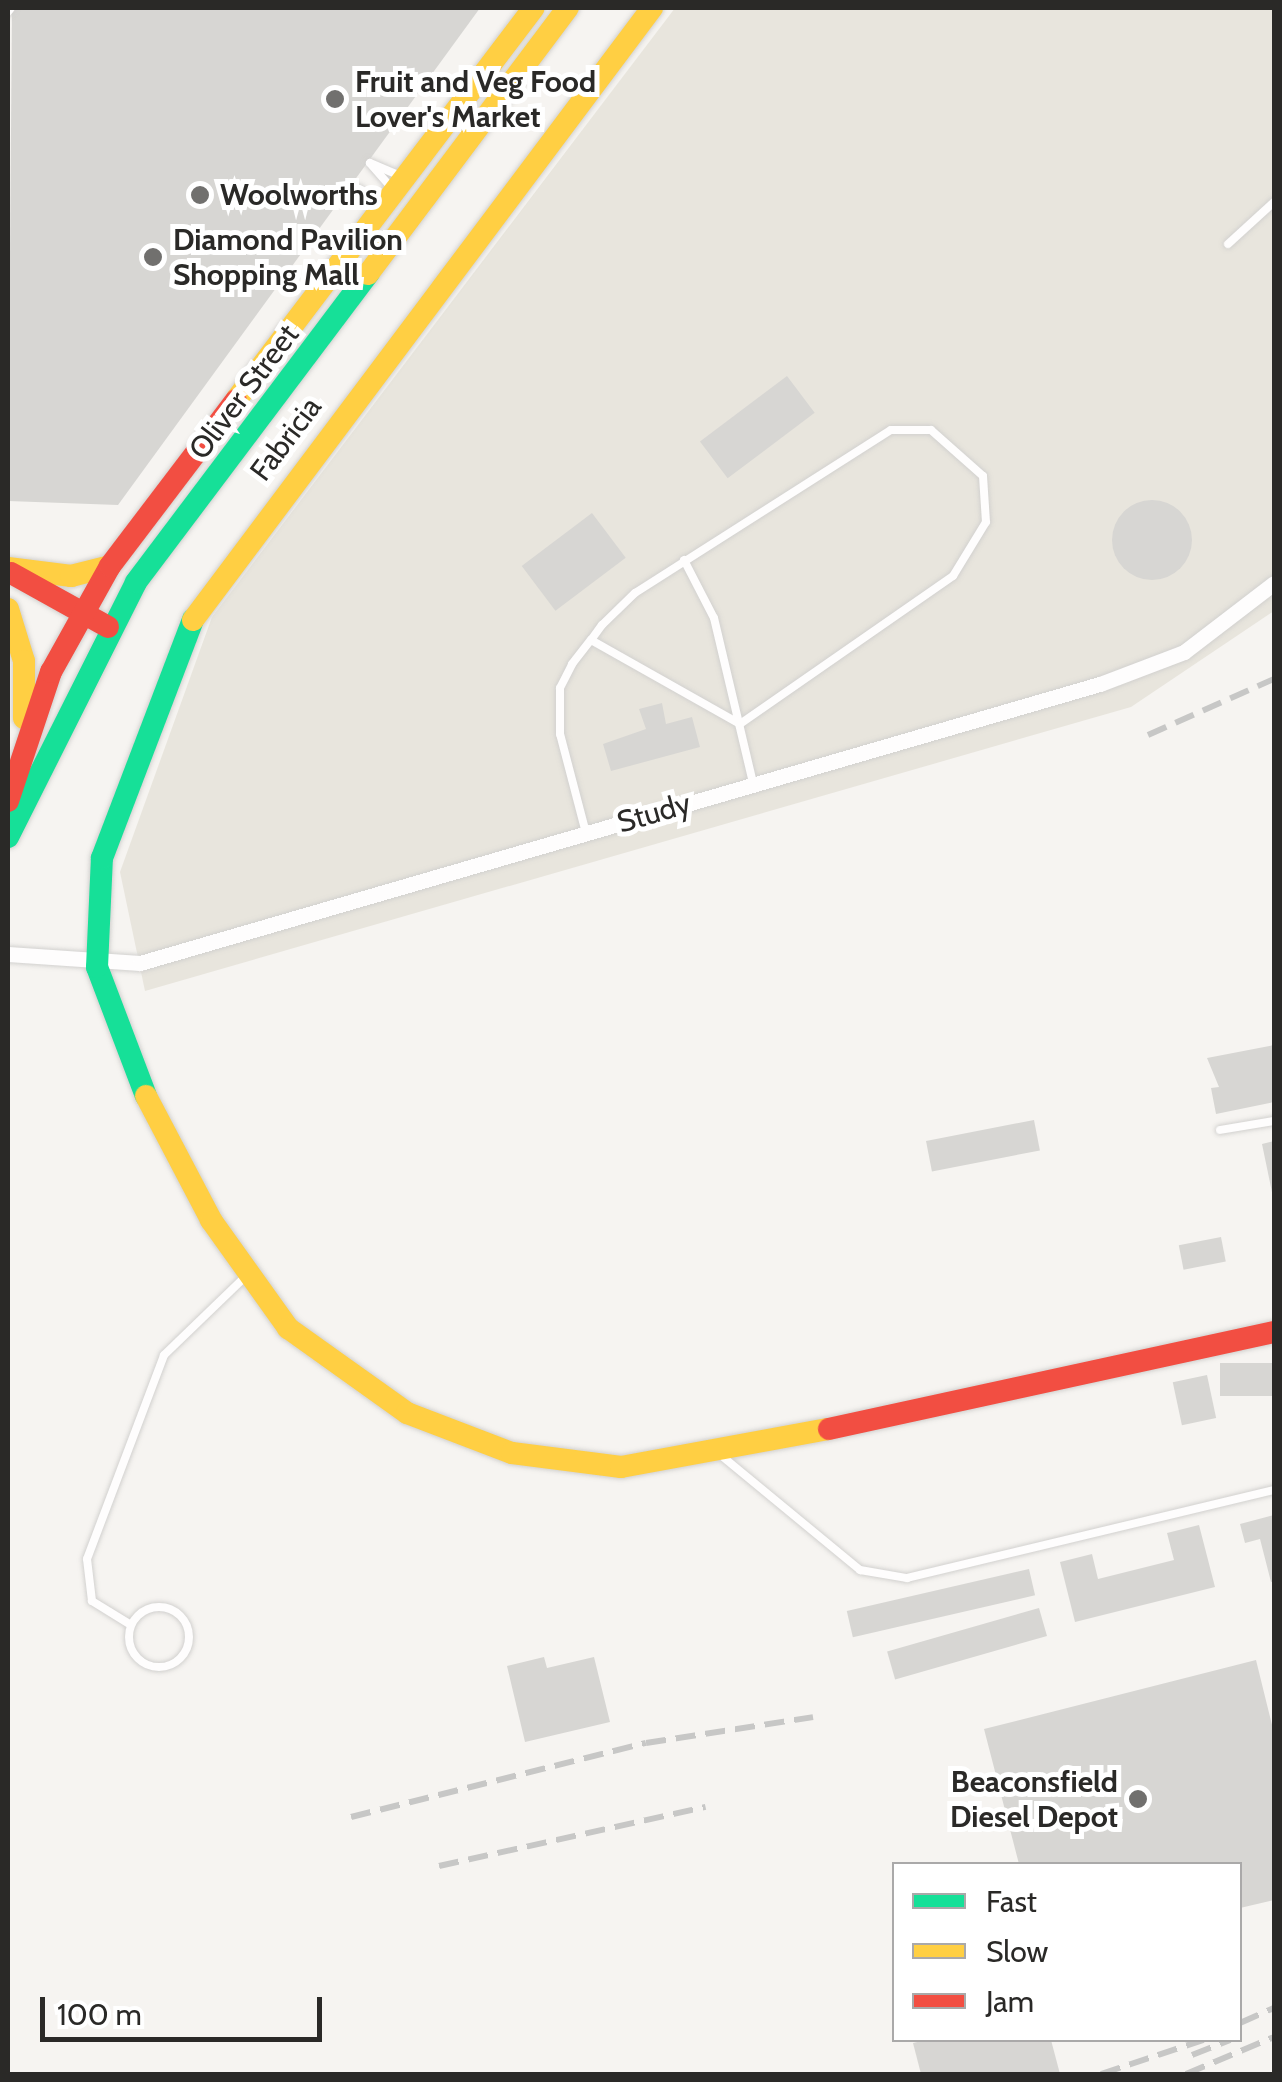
<!DOCTYPE html>
<html>
<head>
<meta charset="utf-8">
<style>
	body { margin:0 }
	#map { position:relative; width:1282px; height:2082px; overflow:hidden; background:#f6f4f1; font-family:Cabin,sans-serif }
	div>[style] { position:absolute }
	[style*='--x'] { left:calc(var(--x)*1px); top:calc(var(--y)*1px); width:calc(var(--w)*1px); rotate:calc(var(--a)*1deg) }
	.built>* { inset:0; background:#e8e5dd }
	.building>* { inset:0; background:#d7d6d3; transform-origin:0 0 }
	.round { border-radius:50% }
	.roads { filter:drop-shadow(0 0 2px #d2d1cf) drop-shadow(0 0 2px #d2d1cf) }
	.lane>* { height:8px; margin:-4px; padding:0 4px; transform-origin:4px; border-radius:4px; background:#fefdfd }
	.lane>.ring { margin:-4px; padding:0; box-sizing:content-box; background:none; border:8px solid #fefdfd; border-radius:50% }
	.street>* { height:15px; margin:-7.5px; padding:0 7.5px; transform-origin:7.5px; border-radius:7.5px; background:#fefdfd }
	.fast>* { height:22px; margin:-11px; padding:0 11px; transform-origin:11px; border-radius:11px; background:#16e098 }
	.slow>* { height:22px; margin:-11px; padding:0 11px; transform-origin:11px; border-radius:11px; background:#ffcf43 }
	.jam>* { height:22px; margin:-11px; padding:0 11px; transform-origin:11px; border-radius:11px; background:#f24e42 }
	.rail>* { height:6px; margin-top:-3px; transform-origin:0; background:repeating-linear-gradient(90deg,#c7c7c6 0 20px,transparent 0 30px) }
	.dots>* { width:28px; height:28px; translate:-50% -50%; box-sizing:border-box; border:5px solid #fff; border-radius:50% }
	span { translate:-50% -50%; white-space:nowrap; text-align:center; line-height:1.15; -webkit-text-stroke:10px #fff; paint-order:stroke }
	.poi-label { font-size:30px; color:#2a2927; font-weight:700 }
	.left { translate:0 -50%; text-align:left }
	.right { translate:-100% -50%; text-align:right }
	.street-label { font-size:30px; color:#2a2927 }
	.frame { position:absolute; inset:0; border:10px solid #2a2927; pointer-events:none }
	.legend { position:absolute; left:892px; top:1862px; width:350px; height:180px; box-sizing:border-box; background:#fff; border:2px solid #aaa9a9; margin:0; padding:12px 18px; list-style:none; font-size:30px; color:#2a2927 }
	.legend li { display:flex; align-items:center; gap:20px; height:50px }
	.legend b { width:50px; border:2px solid #aaa9a9 }
	.scale { position:absolute; left:40px; top:1997px; width:282px; height:45px; box-sizing:border-box; border:5px solid #2a2927; border-top:0; padding-left:12px; font-size:30px; line-height:35px; white-space:nowrap; color:#2a2927; -webkit-text-stroke:8px #fff; paint-order:stroke }
</style>
</head>
<body>
<div id="map">
	<div class="built">
		<div style="clip-path:polygon(675px 8px,1274px 8px,1274px 611px,1131px 707px,145px 991px,120px 872px,212px 617px)"></div>
	</div>
	<div class="building">
		<div style="clip-path:polygon(12px 8px,480px 8px,118px 505px,8px 501px)"></div>
		<div style="left:787px;top:376px;width:46px;height:109px;rotate:53deg"></div>
		<div class="round" style="left:1112px;top:500px;width:80px;height:80px"></div>
		<div style="left:592px;top:513px;width:56px;height:88px;rotate:53deg"></div>
		<div style="clip-path:polygon(662px 703px,666px 724px,692px 717px,700px 747px,611px 771px,603px 744px,646px 729px,639px 709px)"></div>
		<div style="clip-path:polygon(1274px 1045px,1274px 1102px,1216px 1114px,1211px 1088px,1219px 1087px,1207px 1058px)"></div>
		<div style="left:1034px;top:1120px;width:31px;height:110px;rotate:79deg"></div>
		<div style="clip-path:polygon(1274px 1141px,1274px 1197px,1273px 1197px,1262px 1144px)"></div>
		<div style="left:1221px;top:1237px;width:25px;height:43px;rotate:79deg"></div>
		<div style="left:1274px;top:1363px;width:33px;height:54px;rotate:90deg"></div>
		<div style="left:1207px;top:1375px;width:44px;height:35px;rotate:78deg"></div>
		<div style="clip-path:polygon(1274px 1515px,1274px 1581px,1271px 1582px,1260px 1539px,1245px 1543px,1240px 1524px)"></div>
		<div style="clip-path:polygon(1199px 1525px,1215px 1587px,1075px 1622px,1060px 1562px,1092px 1554px,1098px 1579px,1174px 1560px,1167px 1533px)"></div>
		<div style="left:1029px;top:1569px;width:27px;height:187px;rotate:77deg"></div>
		<div style="left:1039px;top:1608px;width:29px;height:158px;rotate:74deg"></div>
		<div style="clip-path:polygon(544px 1657px,547px 1668px,594px 1657px,610px 1722px,525px 1742px,507px 1666px)"></div>
		<div style="clip-path:polygon(1256px 1660px,1274px 1733px,1274px 1900px,1240px 1908px,1240px 1864px,1019px 1864px,984px 1729px)"></div>
		<div style="clip-path:polygon(926px 2040px,1051px 2040px,1060px 2074px,921px 2074px,913px 2043px)"></div>
	</div>
	<div class="roads">
		<div class="lane">
			<div style="--x:8;--y:12;--w:5;--a:-53"></div>
			<div style="--x:389;--y:185;--w:29;--a:-131"></div>
			<div style="--x:370;--y:163;--w:30;--a:23"></div>
			<div style="--x:359;--y:189;--w:26;--a:39"></div>
			<div style="--x:1228;--y:244;--w:62;--a:-42.4"></div>
			<div style="--x:684;--y:560;--w:65;--a:62.7"></div>
			<div style="--x:714;--y:618;--w:170;--a:76.7"></div>
			<div style="--x:586;--y:833;--w:102;--a:-104.7"></div>
			<div style="--x:560;--y:734;--w:46;--a:-90"></div>
			<div style="--x:560;--y:688;--w:27;--a:-63"></div>
			<div style="--x:572;--y:664;--w:31;--a:-52"></div>
			<div style="--x:591;--y:640;--w:19;--a:-54"></div>
			<div style="--x:602;--y:625;--w:46;--a:-44.1"></div>
			<div style="--x:635;--y:593;--w:303;--a:-32.5"></div>
			<div style="--x:891;--y:430;--w:40;--a:0"></div>
			<div style="--x:931;--y:430;--w:69;--a:41.5"></div>
			<div style="--x:983;--y:476;--w:46;--a:86.3"></div>
			<div style="--x:986;--y:522;--w:63;--a:121.4"></div>
			<div style="--x:953;--y:576;--w:259;--a:145.2"></div>
			<div style="--x:740;--y:724;--w:171;--a:-150.6"></div>
			<div style="--x:1220;--y:1130;--w:55;--a:-9.5"></div>
			<div style="--x:723;--y:1457;--w:178;--a:39.5"></div>
			<div style="--x:860;--y:1570;--w:48;--a:9.7"></div>
			<div style="--x:907;--y:1578;--w:377;--a:-13.5"></div>
			<div class="ring" style="left:129px;top:1607px;width:52px;height:52px"></div>
			<div style="--x:131;--y:1625;--w:46;--a:-148.4"></div>
			<div style="--x:92;--y:1601;--w:42;--a:-96.8"></div>
			<div style="--x:87;--y:1559;--w:218;--a:-69.3"></div>
			<div style="--x:164;--y:1355;--w:115;--a:-43.9"></div>
		</div>
		<div class="street">
			<div style="--x:8;--y:954;--w:132;--a:3.9"></div>
			<div style="--x:140;--y:963;--w:1000;--a:-16.21"></div>
			<div style="--x:1100;--y:684;--w:90;--a:-20.9"></div>
			<div style="--x:1184;--y:652;--w:113;--a:-37.5"></div>
		</div>
		<div class="fast">
			<div style="--x:8;--y:837;--w:285;--a:-63.3"></div>
			<div style="--x:136;--y:582;--w:386;--a:-53"></div>
			<div style="--x:146;--y:1096;--w:138;--a:-110.8"></div>
			<div style="--x:97;--y:967;--w:109;--a:-87.4"></div>
			<div style="--x:102;--y:858;--w:255;--a:-69.1"></div>
		</div>
		<div class="slow">
			<div style="--x:368;--y:274;--w:333;--a:-53.1"></div>
			<div style="--x:236;--y:400;--w:492;--a:-52.8"></div>
			<div style="--x:8;--y:568;--w:64;--a:7.2"></div>
			<div style="--x:71;--y:576;--w:40;--a:-14.4"></div>
			<div style="--x:8;--y:609;--w:54;--a:72.9"></div>
			<div style="--x:24;--y:661;--w:57;--a:90"></div>
			<div style="--x:193;--y:620;--w:765;--a:-53.13"></div>
			<div style="--x:146;--y:1096;--w:140;--a:62.3"></div>
			<div style="--x:211;--y:1220;--w:133;--a:54.5"></div>
			<div style="--x:288;--y:1328;--w:146;--a:35.5"></div>
			<div style="--x:407;--y:1413;--w:112;--a:20.9"></div>
			<div style="--x:512;--y:1453;--w:110;--a:7.3"></div>
			<div style="--x:621;--y:1467;--w:211;--a:-10.4"></div>
		</div>
		<div class="jam">
			<div style="--x:11;--y:573;--w:111;--a:29.1"></div>
			<div style="--x:8;--y:801;--w:136;--a:-71.6"></div>
			<div style="--x:51;--y:672;--w:121;--a:-60.9"></div>
			<div style="--x:110;--y:566;--w:208;--a:-52.8"></div>
			<div style="--x:829;--y:1429;--w:455;--a:-12.3"></div>
		</div>
	</div>
	<div class="rail">
		<div style="--x:1148;--y:735;--w:138;--a:-24"></div>
		<div style="--x:351;--y:1817;--w:304;--a:-14.1"></div>
		<div style="--x:646;--y:1743;--w:169;--a:-8.8"></div>
		<div style="--x:439;--y:1866;--w:273;--a:-12.5"></div>
		<div style="--x:1240;--y:2023;--w:37;--a:-24"></div>
		<div style="--x:1192;--y:2055;--w:41;--a:-21.5"></div>
		<div style="--x:1101;--y:2074;--w:108;--a:-18.4"></div>
		<div style="--x:1186;--y:2074;--w:95;--a:-22.8"></div>
	</div>
	<div class="dots">
		<div style="left:335px;top:99px;background:#71706e"></div>
		<div style="left:200px;top:195px;background:#71706e"></div>
		<div style="left:153px;top:257px;background:#71706e"></div>
		<div style="left:1138px;top:1799px;background:#71706e"></div>
	</div>
	<div class="poi-label">
		<span class="left" style="left:355px;top:99px">Fruit and Veg Food<br>Lover's Market</span>
		<span class="left" style="left:220px;top:195px">Woolworths</span>
		<span class="left" style="left:173px;top:257px">Diamond Pavilion<br>Shopping Mall</span>
		<span class="right" style="left:1118px;top:1799px">Beaconsfield<br>Diesel Depot</span>
	</div>
	<div class="street-label">
		<span style="left:244px;top:392px;rotate:-53deg">Oliver Street</span>
		<span style="left:286px;top:439px;rotate:-53deg">Fabricia</span>
		<span style="left:654px;top:813px;rotate:-16deg">Study</span>
	</div>
	<div class="frame"></div>
	<ul class="legend">
	<li><b style="height:12px;background:#16e098"></b>Fast</li>
	<li><b style="height:12px;background:#ffcf43"></b>Slow</li>
	<li><b style="height:12px;background:#f24e42"></b>Jam</li>
	</ul>
	<div class="scale">100 m</div>
</div>
</body>
</html>
